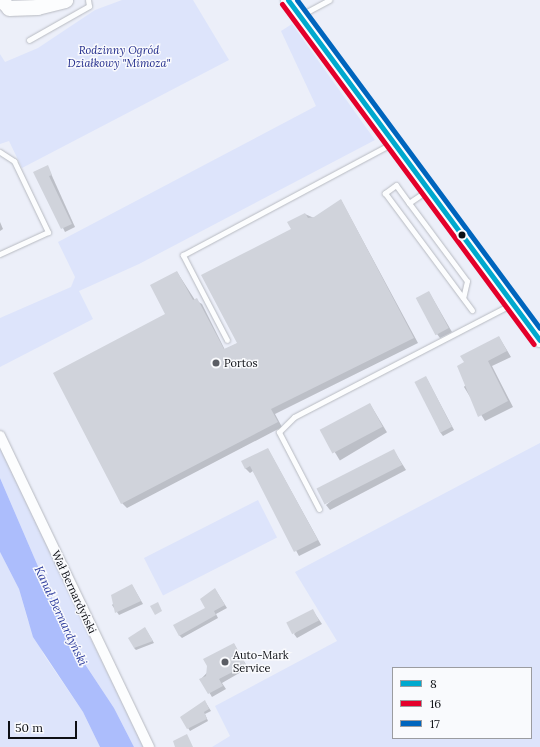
<!DOCTYPE html>
<html>
<head>
<meta charset="utf-8">
<style>
	body { margin:0 }
	#map { position:relative; width:540px; height:747px; overflow:hidden; background:#eceff9; font-family:Lora,serif }
	div>[style] { position:absolute }
	[style*='--x'] { left:calc(var(--x)*1px); top:calc(var(--y)*1px); width:calc(var(--w)*1px); rotate:calc(var(--a)*1deg) }
	.green>* { inset:0; background:#dde4fb; transform-origin:0 0 }
	.water>* { inset:0; background:#acbdfc }
	.shadow>* { inset:0; background:#0003; transform-origin:0 0 }
	.building>* { inset:0; background:#d0d3db; transform-origin:0 0 }
	.roads { filter:drop-shadow(0 0 1px #b7bac1) drop-shadow(0 0 1px #b7bac1) }
	.lane>* { height:5px; margin:-2.5px; padding:0 2.5px; transform-origin:2.5px; border-radius:2.5px; background:#fcfdfe }
	.street>* { height:10px; margin:-5px; padding:0 5px; transform-origin:5px; border-radius:5px; background:#fcfdfe }
	.secondary>* { height:14px; margin:-7px; padding:0 7px; transform-origin:7px; border-radius:7px; background:#fcfdfe }
	.primary>* { height:15px; margin:-7.5px; padding:0 7.5px; transform-origin:7.5px; border-radius:7.5px; background:#fcfdfe }
	.bus-1>* { height:5px; margin:-2.5px; padding:0 2.5px; transform-origin:2.5px; border-radius:2.5px; background:#00a9ce }
	.bus-2>* { height:5px; margin:-2.5px; padding:0 2.5px; transform-origin:2.5px; border-radius:2.5px; background:#e4002b }
	.bus-3>* { height:5px; margin:-2.5px; padding:0 2.5px; transform-origin:2.5px; border-radius:2.5px; background:#0065bd }
	.dots>* { width:11px; height:11px; translate:-50% -50%; box-sizing:border-box; border:2px solid #f9fafd; border-radius:50% }
	span { translate:-50% -50%; white-space:nowrap; text-align:center; line-height:1.15; -webkit-text-stroke:3px #f9fafd; paint-order:stroke }
	.park-label { font-size:11px; color:#212b8b; font-style:italic }
	.poi-label { font-size:11px; color:#0d0f14 }
	.left { translate:0 -50%; text-align:left }
	.street-label { font-size:11px; color:#0d0f14 }
	.water-label { font-size:12px; color:#2d3c9d; font-style:italic }
	.legend { position:absolute; left:392px; top:667px; width:140px; height:72px; box-sizing:border-box; background:#f9fafd; border:1px solid #9b9ca0; margin:0; padding:5px 7px; list-style:none; font-size:12px; color:#0d0f14 }
	.legend li { display:flex; align-items:center; gap:8px; height:20px }
	.legend b { width:20px; border:1px solid #9b9ca0 }
	.scale { position:absolute; left:8px; top:721px; width:69px; height:18px; box-sizing:border-box; border:2px solid #0d0f14; border-top:0; padding-left:5px; font-size:12px; line-height:14px; white-space:nowrap; color:#0d0f14; -webkit-text-stroke:3px #f9fafd; paint-order:stroke }
</style>
</head>
<body>
<div id="map">
	<div class="green">
		<div style="clip-path:polygon(122px 0,193px 0,229px 60px,22px 168px,9px 141px,0 144px,0 54px,5px 62px,38px 48px,95px 10px)"></div>
		<div style="clip-path:polygon(292px 24px,375px 140px,139px 264px,79px 291px,93px 319px,0 367px,0 318px,71px 287px,75px 277px,58px 242px,316px 106px,281px 31px)"></div>
		<div style="clip-path:polygon(evenodd,540px 443px,540px 747px,212px 747px,230px 736px,215px 706px,337px 641px,295px 572px,540px 443px,393px 668px,531px 668px,531px 738px,393px 738px,393px 668px)"></div>
		<div style="clip-path:polygon(0 446px,83px 623px,144px 747px,134px 747px,114px 708px,71px 643px,0 478px)"></div>
		<div style="left:258px;top:500px;width:42px;height:128px;rotate:63deg"></div>
		<div style="clip-path:polygon(0 552px,19px 589px,28px 621px,44px 655px,83px 712px,100px 747px,0 747px)"></div>
	</div>
	<div class="water">
		<div style="clip-path:polygon(0 478px,71px 643px,114px 708px,134px 747px,100px 747px,83px 712px,33px 637px,19px 589px,0 552px)"></div>
	</div>
	<div class="shadow">
		<div style="clip-path:polygon(48px 167px,75px 227px,65px 232px,35px 173px)"></div>
		<div style="clip-path:polygon(341px 200px,418px 343px,275px 414px,282px 427px,127px 508px,122px 503px,177px 272px,195px 300px,202px 304px,225px 350px,238px 343px,292px 229px,305px 214px,314px 218px)"></div>
		<div style="clip-path:polygon(0 222px,3px 229px,0 231px)"></div>
		<div style="clip-path:polygon(429px 292px,452px 332px,440px 338px,437px 334px)"></div>
		<div style="clip-path:polygon(499px 337px,511px 357px,492px 366px,513px 407px,485px 421px,464px 387px)"></div>
		<div style="clip-path:polygon(426px 377px,454px 430px,443px 436px,440px 432px)"></div>
		<div style="left:370px;top:404px;width:33px;height:55px;rotate:59deg"></div>
		<div style="clip-path:polygon(268px 449px,321px 545px,299px 556px,253px 471px,250px 473px,245px 468px)"></div>
		<div style="clip-path:polygon(394px 451px,406px 470px,330px 510px,326px 505px)"></div>
		<div style="clip-path:polygon(132px 585px,143px 604px,119px 615px,112px 605px)"></div>
		<div style="clip-path:polygon(215px 589px,227px 608px,216px 614px,218px 618px,182px 638px,179px 635px,206px 608px)"></div>
		<div style="clip-path:polygon(313px 611px,322px 624px,297px 638px,294px 634px)"></div>
		<div style="clip-path:polygon(145px 628px,154px 643px,136px 650px,134px 648px)"></div>
		<div style="clip-path:polygon(234px 644px,248px 668px,222px 683px,226px 689px,212px 697px,201px 679px)"></div>
		<div style="clip-path:polygon(206px 703px,211px 711px,205px 714px,208px 721px,190px 731px,181px 717px)"></div>
	</div>
	<div class="building">
		<div style="clip-path:polygon(48px 165px,52px 175px,49px 176px,72px 224px,61px 229px,33px 172px)"></div>
		<div style="clip-path:polygon(341px 199px,414px 338px,271px 409px,278px 422px,121px 504px,53px 373px,165px 314px,150px 285px,177px 271px,193px 300px,197px 298px,224px 349px,237px 343px,201px 275px,291px 229px,287px 222px,305px 213px,308px 218px,314px 217px)"></div>
		<div style="left:429px;top:291px;width:42px;height:15px;rotate:62deg"></div>
		<div style="clip-path:polygon(499px 336px,507px 351px,488px 361px,508px 401px,478px 417px,457px 366px,464px 362px,460px 356px)"></div>
		<div style="left:426px;top:376px;width:57px;height:13px;rotate:63deg"></div>
		<div style="left:370px;top:403px;width:27px;height:57px;rotate:62deg"></div>
		<div style="clip-path:polygon(268px 448px,318px 540px,294px 552px,250px 466px,245px 469px,241px 461px)"></div>
		<div style="left:394px;top:449px;width:18px;height:87px;rotate:63deg"></div>
		<div style="clip-path:polygon(132px 584px,141px 601px,115px 613px,111px 595px)"></div>
		<div style="clip-path:polygon(215px 588px,225px 605px,214px 611px,216px 615px,179px 636px,173px 625px,205px 608px,200px 599px)"></div>
		<div style="clip-path:polygon(158px 602px,162px 611px,155px 615px,150px 606px)"></div>
		<div style="left:313px;top:609px;width:13px;height:30px;rotate:63deg"></div>
		<div style="clip-path:polygon(145px 627px,153px 641px,134px 648px,128px 638px)"></div>
		<div style="clip-path:polygon(234px 643px,246px 665px,219px 679px,223px 686px,208px 694px,199px 679px,206px 676px,207px 666px,203px 659px)"></div>
		<div style="clip-path:polygon(205px 700px,209px 709px,204px 712px,207px 719px,187px 729px,180px 717px)"></div>
		<div style="clip-path:polygon(187px 734px,193px 747px,175px 747px,173px 741px)"></div>
	</div>
	<div class="roads">
		<div class="lane">
			<div style="--x:301;--y:15;--w:32;--a:-28"></div>
			<div style="--x:29;--y:40;--w:69;--a:-29.5"></div>
			<div style="--x:89;--y:6;--w:6;--a:-99"></div>
			<div style="--x:0;--y:152;--w:17;--a:33"></div>
			<div style="--x:14;--y:161;--w:79;--a:64.4"></div>
			<div style="--x:48;--y:232;--w:53;--a:155.4"></div>
			<div style="--x:428;--y:190;--w:23;--a:146"></div>
			<div style="--x:409;--y:203;--w:22;--a:-126"></div>
			<div style="--x:396;--y:185;--w:14;--a:144"></div>
			<div style="--x:385;--y:193;--w:146;--a:53.4"></div>
			<div style="--x:409;--y:203;--w:97;--a:53.4"></div>
			<div style="--x:467;--y:281;--w:17;--a:103"></div>
			<div style="--x:227;--y:340;--w:96;--a:-117.4"></div>
			<div style="--x:183;--y:255;--w:238;--a:-28.1"></div>
			<div style="--x:319;--y:509;--w:87;--a:-117.5"></div>
			<div style="--x:279;--y:432;--w:21;--a:-45"></div>
			<div style="--x:294;--y:417;--w:246;--a:-27.4"></div>
		</div>
		<div class="street">
			<div style="--x:0;--y:436;--w:345;--a:64.4"></div>
		</div>
		<div class="secondary">
			<div style="--x:1;--y:0;--w:11;--a:45"></div>
			<div style="--x:288;--y:0;--w:423;--a:53.5"></div>
		</div>
		<div class="primary">
			<div style="--x:9;--y:8;--w:28;--a:-2"></div>
			<div style="--x:37;--y:7;--w:29;--a:-14"></div>
		</div>
	</div>
	<div class="bus-1">
		<div style="--x:288;--y:0;--w:423;--a:53.5"></div>
	</div>
	<div class="bus-2">
		<div style="--x:282;--y:4;--w:423;--a:53.5"></div>
	</div>
	<div class="bus-3">
		<div style="--x:297;--y:0;--w:408;--a:53.5"></div>
	</div>
	<div class="dots">
		<div style="left:462px;top:235px;background:#0d0f14"></div>
		<div style="left:216px;top:363px;background:#5b5d64"></div>
		<div style="left:225px;top:662px;background:#5b5d64"></div>
	</div>
	<div class="park-label">
		<span style="left:119px;top:57px">Rodzinny Ogród<br>Działkowy "Mimoza"</span>
	</div>
	<div class="poi-label">
		<span class="left" style="left:224px;top:363px">Portos</span>
		<span class="left" style="left:233px;top:662px">Auto-Mark<br>Service</span>
	</div>
	<div class="street-label">
		<span style="left:74px;top:592px;rotate:65deg">Wał Bernardyński</span>
	</div>
	<div class="water-label">
		<span style="left:61px;top:616px;rotate:65deg">Kanał Bernardyński</span>
	</div>
	<ul class="legend">
	<li><b style="height:5px;background:#00a9ce"></b>8</li>
	<li><b style="height:5px;background:#e4002b"></b>16</li>
	<li><b style="height:5px;background:#0065bd"></b>17</li>
	</ul>
	<div class="scale">50 m</div>
</div>
</body>
</html>
